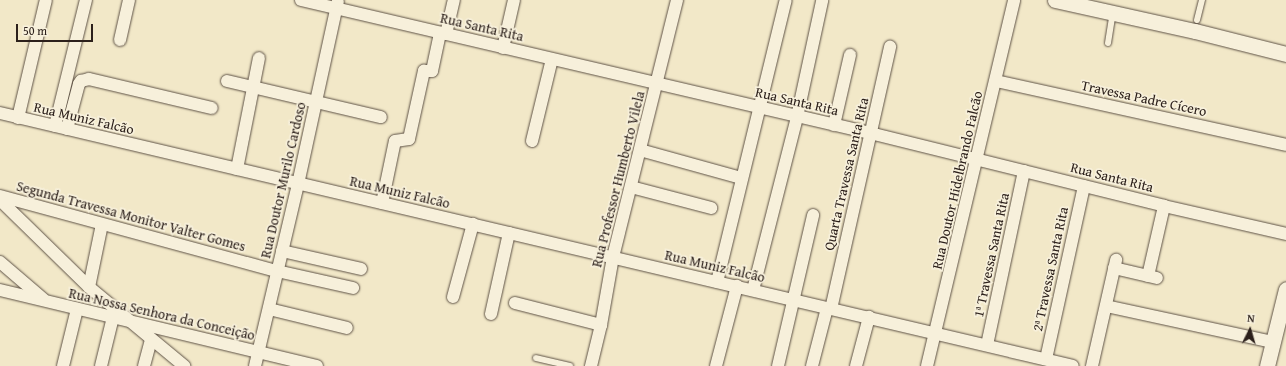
<!DOCTYPE html>
<html>
<head>
<meta charset="utf-8">
<style>
	body { margin:0 }
	#map { position:relative; width:1286px; height:366px; overflow:hidden; background:#f2e8c8; font-family:"Gentium Book Plus",serif }
	div>[style] { position:absolute }
	[style*='--x'] { left:calc(var(--x)*1px); top:calc(var(--y)*1px); width:calc(var(--w)*1px); rotate:calc(var(--a)*1deg) }
	.roads { filter:drop-shadow(0 0 1px #5e5246) drop-shadow(0 0 1px #5e5246) }
	.service>* { height:6px; margin:-3px; padding:0 3px; transform-origin:3px; border-radius:3px; background:#f7f0db }
	.minor>* { height:12px; margin:-6px; padding:0 6px; transform-origin:6px; border-radius:6px; background:#f7f0db }
	.tertiary>* { height:15px; margin:-7.5px; padding:0 7.5px; transform-origin:7.5px; border-radius:7.5px; background:#f7f0db }
	span { translate:-50% -50%; white-space:nowrap; text-align:center; line-height:1.15; -webkit-text-stroke:3.5px #f7f0db; paint-order:stroke }
	.street-label { font-size:14px; color:#2c201b }
	.north { position:absolute; left:1230px; top:310px; width:40px; height:40px; -webkit-text-stroke:3px #f7f0db; paint-order:stroke; rotate:5deg; font-size:11px; font-weight:700; line-height:16px; text-align:center; color:#2c201b }
	.north::after { content:''; display:block; margin:auto; width:14px; height:18px; background:#2c201b; clip-path:polygon(50% 0,100% 100%,50% 72%,0 100%) }
	.scale { position:absolute; left:16px; top:24px; width:77px; height:18px; box-sizing:border-box; border:2px solid #2c201b; border-top:0; padding-left:5px; font-size:12px; line-height:14px; white-space:nowrap; color:#2c201b; -webkit-text-stroke:3px #f7f0db; paint-order:stroke }
</style>
</head>
<body>
<div id="map">
	<div class="roads">
		<div class="service">
			<div style="--x:1197;--y:20;--w:21;--a:-76"></div>
			<div style="--x:1108;--y:43;--w:30;--a:-81"></div>
			<div style="--x:536;--y:358;--w:35;--a:13"></div>
		</div>
		<div class="minor">
			<div style="--x:301;--y:0;--w:584;--a:13.16"></div>
			<div style="--x:870;--y:133;--w:303;--a:13.9"></div>
			<div style="--x:1164;--y:206;--w:125;--a:12.9"></div>
			<div style="--x:446;--y:34;--w:35;--a:-77"></div>
			<div style="--x:120;--y:40;--w:41;--a:-77.3"></div>
			<div style="--x:503;--y:48;--w:49;--a:-77.1"></div>
			<div style="--x:227;--y:81;--w:158;--a:13.2"></div>
			<div style="--x:996;--y:81;--w:297;--a:12.4"></div>
			<div style="--x:0;--y:113;--w:1102;--a:13.27"></div>
			<div style="--x:18;--y:118;--w:121;--a:-76.7"></div>
			<div style="--x:834;--y:125;--w:72;--a:-77.1"></div>
			<div style="--x:55;--y:126;--w:130;--a:-76.2"></div>
			<div style="--x:67;--y:129;--w:47;--a:-75.1"></div>
			<div style="--x:79;--y:84;--w:4;--a:-56"></div>
			<div style="--x:81;--y:81;--w:8;--a:-14"></div>
			<div style="--x:89;--y:79;--w:126;--a:13.3"></div>
			<div style="--x:532;--y:141;--w:84;--a:-76.3"></div>
			<div style="--x:640;--y:150;--w:105;--a:15.5"></div>
			<div style="--x:237;--y:169;--w:113;--a:-78.8"></div>
			<div style="--x:631;--y:187;--w:83;--a:14.7"></div>
			<div style="--x:0;--y:196;--w:287;--a:15.2"></div>
			<div style="--x:277;--y:271;--w:78;--a:12.6"></div>
			<div style="--x:0;--y:200;--w:124;--a:44.3"></div>
			<div style="--x:89;--y:287;--w:124;--a:39.7"></div>
			<div style="--x:382;--y:203;--w:63;--a:-78.2"></div>
			<div style="--x:395;--y:141;--w:14;--a:-8"></div>
			<div style="--x:409;--y:139;--w:70;--a:-77.6"></div>
			<div style="--x:424;--y:71;--w:8;--a:0"></div>
			<div style="--x:432;--y:71;--w:39;--a:-78"></div>
			<div style="--x:282;--y:251;--w:81;--a:12.8"></div>
			<div style="--x:0;--y:262;--w:57;--a:40.7"></div>
			<div style="--x:1114;--y:268;--w:44;--a:13.1"></div>
			<div style="--x:1148;--y:276;--w:72;--a:-77.1"></div>
			<div style="--x:717;--y:282;--w:290;--a:-76.3"></div>
			<div style="--x:89;--y:287;--w:64;--a:-78.3"></div>
			<div style="--x:0;--y:290;--w:326;--a:13.5"></div>
			<div style="--x:753;--y:290;--w:179;--a:-75.7"></div>
			<div style="--x:797;--y:117;--w:119;--a:-77.8"></div>
			<div style="--x:453;--y:297;--w:76;--a:-74.7"></div>
			<div style="--x:515;--y:303;--w:89;--a:14.3"></div>
			<div style="--x:1106;--y:306;--w:171;--a:12.2"></div>
			<div style="--x:269;--y:309;--w:80;--a:13.7"></div>
			<div style="--x:831;--y:309;--w:269;--a:-77.3"></div>
			<div style="--x:491;--y:314;--w:83;--a:-77.5"></div>
			<div style="--x:987;--y:345;--w:178;--a:-78"></div>
			<div style="--x:1046;--y:359;--w:177;--a:-77.6"></div>
			<div style="--x:63;--y:366;--w:59;--a:-76.2"></div>
			<div style="--x:101;--y:366;--w:50;--a:-76.2"></div>
			<div style="--x:144;--y:366;--w:27;--a:-75"></div>
			<div style="--x:255;--y:366;--w:187;--a:-76.7"></div>
			<div style="--x:298;--y:184;--w:187;--a:-77.7"></div>
			<div style="--x:591;--y:366;--w:42;--a:-76.3"></div>
			<div style="--x:601;--y:325;--w:69;--a:-80"></div>
			<div style="--x:613;--y:257;--w:265;--a:-76"></div>
			<div style="--x:716;--y:366;--w:83;--a:-75.3"></div>
			<div style="--x:778;--y:366;--w:155;--a:-76.9"></div>
			<div style="--x:812;--y:366;--w:60;--a:-75.5"></div>
			<div style="--x:856;--y:366;--w:51;--a:-75.1"></div>
			<div style="--x:927;--y:366;--w:376;--a:-76.6"></div>
			<div style="--x:1092;--y:366;--w:109;--a:-77.2"></div>
		</div>
		<div class="tertiary">
			<div style="--x:1055;--y:0;--w:143;--a:12.5"></div>
			<div style="--x:1195;--y:31;--w:94;--a:14.2"></div>
			<div style="--x:1267;--y:366;--w:79;--a:-76.1"></div>
		</div>
	</div>
	<div class="street-label">
		<span style="left:482px;top:27px;rotate:13deg">Rua Santa Rita</span>
		<span style="left:1144px;top:98px;rotate:12deg">Travessa Padre Cícero</span>
		<span style="left:797px;top:101px;rotate:13deg">Rua Santa Rita</span>
		<span style="left:84px;top:118px;rotate:13deg">Rua Muniz Falcão</span>
		<span style="left:846px;top:174px;rotate:-77deg">Quarta Travessa Santa Rita</span>
		<span style="left:1112px;top:177px;rotate:14deg">Rua Santa Rita</span>
		<span style="left:618px;top:179px;rotate:-76deg">Rua Professor Humberto Vilela</span>
		<span style="left:283px;top:180px;rotate:-77deg">Rua Doutor Murilo Cardoso</span>
		<span style="left:957px;top:180px;rotate:-77deg">Rua Doutor Hidelbrando Falcão</span>
		<span style="left:400px;top:192px;rotate:13deg">Rua Muniz Falcão</span>
		<span style="left:131px;top:216px;rotate:15deg">Segunda Travessa Monitor Valter Gomes</span>
		<span style="left:991px;top:255px;rotate:-78deg">1ª Travessa Santa Rita</span>
		<span style="left:715px;top:266px;rotate:13deg">Rua Muniz Falcão</span>
		<span style="left:1050px;top:269px;rotate:-78deg">2ª Travessa Santa Rita</span>
		<span style="left:162px;top:314px;rotate:13deg">Rua Nossa Senhora da Conceição</span>
	</div>
	<div class="north">N</div>
	<div class="scale">50 m</div>
</div>
</body>
</html>
